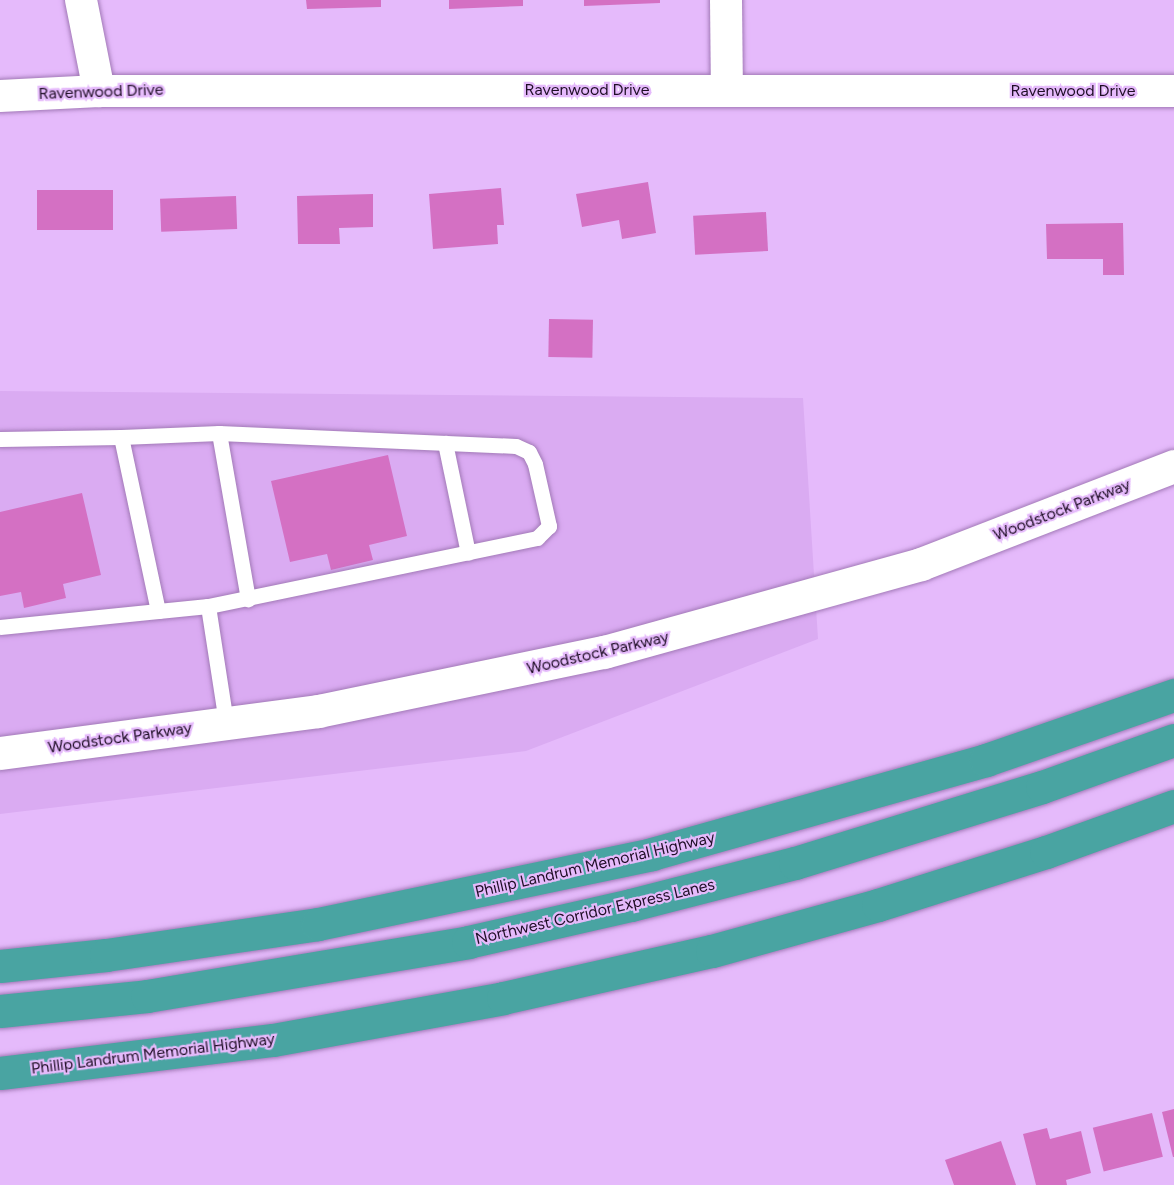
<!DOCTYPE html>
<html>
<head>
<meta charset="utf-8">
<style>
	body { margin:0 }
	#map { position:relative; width:1174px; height:1185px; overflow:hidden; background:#e5bafb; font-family:Figtree,sans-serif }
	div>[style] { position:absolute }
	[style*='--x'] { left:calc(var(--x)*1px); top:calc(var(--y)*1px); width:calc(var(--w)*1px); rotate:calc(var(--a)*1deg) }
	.built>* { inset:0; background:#daabf2 }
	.building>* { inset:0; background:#d470c3; transform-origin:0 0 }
	.roads { filter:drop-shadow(0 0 2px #a279b7) drop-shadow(0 0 2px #a279b7) }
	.lane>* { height:15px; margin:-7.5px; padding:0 7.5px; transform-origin:7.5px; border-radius:7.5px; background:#fff }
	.street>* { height:32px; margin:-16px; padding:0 16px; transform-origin:16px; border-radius:16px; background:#fff }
	.secondary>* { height:33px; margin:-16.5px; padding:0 16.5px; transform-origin:16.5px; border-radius:16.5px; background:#fff }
	.highway>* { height:33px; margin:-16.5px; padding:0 16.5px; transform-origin:16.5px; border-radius:16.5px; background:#49a4a2 }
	span { translate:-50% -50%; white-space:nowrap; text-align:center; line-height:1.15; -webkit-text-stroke:4.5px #e5bafb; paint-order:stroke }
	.street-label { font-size:16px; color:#1f0e26 }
</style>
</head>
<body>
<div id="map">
	<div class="built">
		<div style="clip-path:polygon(0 391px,803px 398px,818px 639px,526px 751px,0 814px)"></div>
	</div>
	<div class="building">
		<div style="clip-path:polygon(306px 0,381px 0,381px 7px,307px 9px)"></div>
		<div style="clip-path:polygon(449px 0,523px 0,523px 6px,449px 9px)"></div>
		<div style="clip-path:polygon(584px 0,660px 0,660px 3px,584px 6px)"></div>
		<div style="clip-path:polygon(648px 182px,656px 233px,622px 239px,619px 220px,582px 227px,576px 194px)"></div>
		<div style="clip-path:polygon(501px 188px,504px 225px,497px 225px,498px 244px,433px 249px,429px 194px)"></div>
		<div style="left:113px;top:190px;width:40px;height:76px;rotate:90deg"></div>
		<div style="clip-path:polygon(373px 194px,373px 227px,339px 228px,340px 244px,298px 244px,297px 196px)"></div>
		<div style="left:236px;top:196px;width:33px;height:76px;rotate:88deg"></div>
		<div style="left:766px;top:212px;width:39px;height:73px;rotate:87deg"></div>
		<div style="clip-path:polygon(1123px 223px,1124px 275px,1103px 275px,1103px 259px,1047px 259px,1046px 224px)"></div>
		<div style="left:549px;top:319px;width:44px;height:38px;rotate:1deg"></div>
		<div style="clip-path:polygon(388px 455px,407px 536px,369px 545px,373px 560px,331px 570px,327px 554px,290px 562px,271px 481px)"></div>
		<div style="clip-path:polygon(82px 493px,101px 575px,63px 584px,66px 598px,24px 608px,21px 592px,0 596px,0 512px)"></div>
		<div style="clip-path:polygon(1174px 1109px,1174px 1157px,1173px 1157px,1162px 1112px)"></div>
		<div style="left:1152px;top:1113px;width:45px;height:61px;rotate:76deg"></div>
		<div style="clip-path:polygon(1047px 1128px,1050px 1139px,1081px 1131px,1091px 1173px,1066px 1180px,1067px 1185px,1036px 1185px,1023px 1134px)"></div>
		<div style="clip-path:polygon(1001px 1141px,1016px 1185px,954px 1185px,945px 1160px)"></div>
	</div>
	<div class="roads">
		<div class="lane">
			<div style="--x:219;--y:433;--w:297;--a:2.5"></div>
			<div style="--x:516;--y:446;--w:14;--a:25"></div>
			<div style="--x:529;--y:452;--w:13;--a:63"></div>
			<div style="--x:535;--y:464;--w:64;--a:77.3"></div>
			<div style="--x:549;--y:526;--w:17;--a:135"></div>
			<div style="--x:537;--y:538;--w:336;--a:168.3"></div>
			<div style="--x:208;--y:606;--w:117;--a:81.2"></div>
			<div style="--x:0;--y:439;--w:121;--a:-0.9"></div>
			<div style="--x:445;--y:443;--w:112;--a:78.2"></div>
			<div style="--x:208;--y:606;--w:50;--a:174.3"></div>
			<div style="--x:158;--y:611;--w:178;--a:-102"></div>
			<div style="--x:121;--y:437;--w:98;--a:-2.3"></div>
			<div style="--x:219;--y:433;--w:169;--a:80.1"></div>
			<div style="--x:0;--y:627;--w:159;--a:-5.8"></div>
		</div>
		<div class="street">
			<div style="--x:81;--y:0;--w:93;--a:78.8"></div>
			<div style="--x:726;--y:0;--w:90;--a:89.4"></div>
			<div style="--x:0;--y:96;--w:99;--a:-2.9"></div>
			<div style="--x:99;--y:91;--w:1075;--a:0"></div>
		</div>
		<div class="secondary">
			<div style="--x:0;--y:753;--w:321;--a:-7.5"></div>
			<div style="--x:318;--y:711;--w:292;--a:-11.7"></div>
			<div style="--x:604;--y:652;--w:329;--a:-15.5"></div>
			<div style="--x:921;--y:564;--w:271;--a:-21.2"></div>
		</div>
		<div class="highway">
			<div style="--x:0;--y:966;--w:107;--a:-5.9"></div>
			<div style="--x:106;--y:955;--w:214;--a:-8.3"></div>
			<div style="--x:318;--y:924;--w:341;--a:-11.8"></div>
			<div style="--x:652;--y:854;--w:347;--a:-15.7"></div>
			<div style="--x:986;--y:760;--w:199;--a:-19.1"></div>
			<div style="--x:0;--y:1011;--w:148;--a:-5.8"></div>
			<div style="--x:147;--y:996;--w:326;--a:-9.5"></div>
			<div style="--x:468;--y:942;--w:167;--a:-12.8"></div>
			<div style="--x:631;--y:905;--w:169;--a:-14.4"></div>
			<div style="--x:795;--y:863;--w:258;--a:-17.1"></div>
			<div style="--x:1042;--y:787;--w:140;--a:-19.6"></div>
			<div style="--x:0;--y:1073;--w:275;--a:-6.9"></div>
			<div style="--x:273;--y:1040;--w:234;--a:-10.3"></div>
			<div style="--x:503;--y:998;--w:214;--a:-12.7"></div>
			<div style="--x:712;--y:951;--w:172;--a:-15.5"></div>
			<div style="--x:878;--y:905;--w:176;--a:-17.5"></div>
			<div style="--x:1046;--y:852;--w:136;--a:-19.8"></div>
		</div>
	</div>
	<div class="street-label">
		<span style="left:587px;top:90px">Ravenwood Drive</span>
		<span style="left:1073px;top:91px">Ravenwood Drive</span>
		<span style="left:101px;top:92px;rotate:-2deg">Ravenwood Drive</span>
		<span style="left:1062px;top:510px;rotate:-21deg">Woodstock Parkway</span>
		<span style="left:598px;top:653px;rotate:-13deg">Woodstock Parkway</span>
		<span style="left:120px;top:738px;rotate:-8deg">Woodstock Parkway</span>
		<span style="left:595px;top:865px;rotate:-13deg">Phillip Landrum Memorial Highway</span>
		<span style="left:595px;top:912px;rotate:-13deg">Northwest Corridor Express Lanes</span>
		<span style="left:153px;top:1054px;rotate:-7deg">Phillip Landrum Memorial Highway</span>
	</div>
</div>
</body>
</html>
